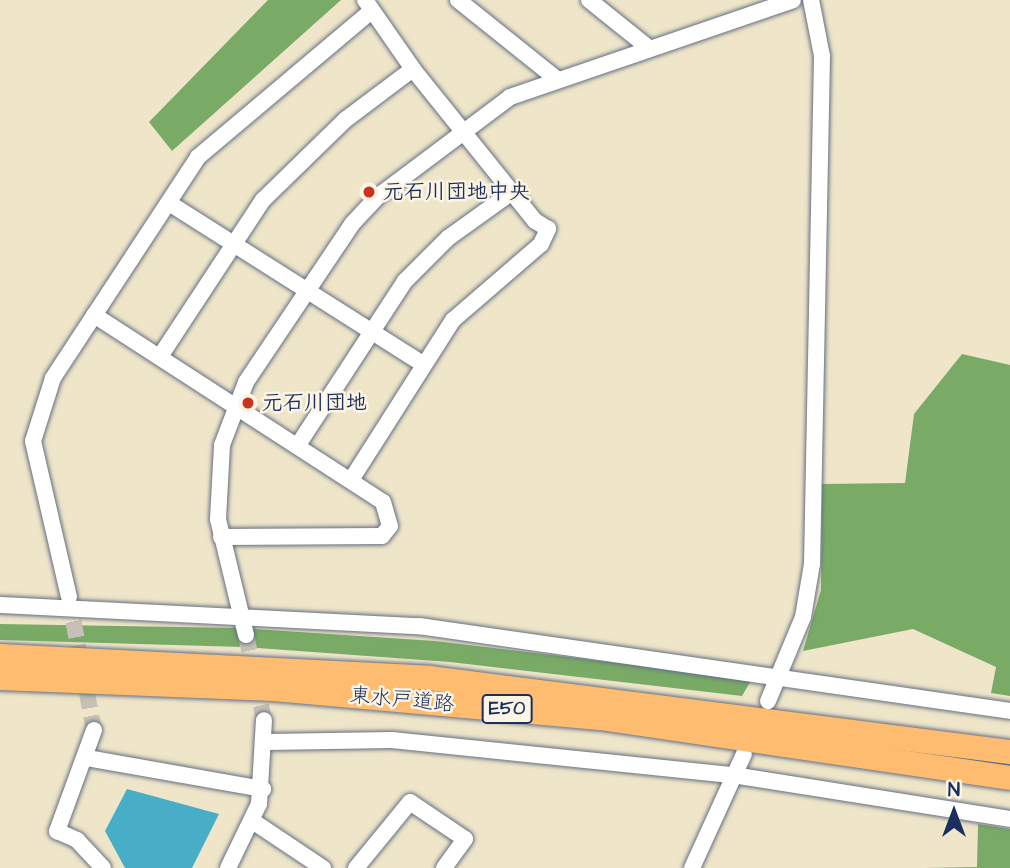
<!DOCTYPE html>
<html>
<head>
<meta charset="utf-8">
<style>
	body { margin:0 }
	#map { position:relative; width:1010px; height:868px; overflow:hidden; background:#efe6c9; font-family:"Architects Daughter","Klee One",sans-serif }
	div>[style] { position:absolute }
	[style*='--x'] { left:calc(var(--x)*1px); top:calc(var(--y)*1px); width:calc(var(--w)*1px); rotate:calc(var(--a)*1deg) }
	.forest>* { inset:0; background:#79ab66 }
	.water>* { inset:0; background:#48adc7 }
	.minor-tunnel>* { height:16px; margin-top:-8px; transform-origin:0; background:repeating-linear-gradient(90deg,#c5c1b4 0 16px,transparent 0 24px) }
	.roads { filter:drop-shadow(0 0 2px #656f83) drop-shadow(0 0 2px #656f83) }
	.minor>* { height:16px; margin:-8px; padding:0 8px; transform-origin:8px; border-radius:8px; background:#fff }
	.highway>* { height:24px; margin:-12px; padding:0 12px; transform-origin:12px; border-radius:12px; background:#febc70 }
	.dots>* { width:19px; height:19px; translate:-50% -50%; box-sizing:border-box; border:4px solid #fcf5e5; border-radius:50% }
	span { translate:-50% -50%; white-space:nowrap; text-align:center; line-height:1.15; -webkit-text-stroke:5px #fcf5e5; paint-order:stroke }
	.shield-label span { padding:2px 5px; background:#fcf5e5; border:2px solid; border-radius:5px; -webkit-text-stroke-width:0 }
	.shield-label { font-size:19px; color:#1b2f5e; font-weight:700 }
	.poi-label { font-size:21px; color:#1b2f5e; font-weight:700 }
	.left { translate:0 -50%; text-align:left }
	.street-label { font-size:21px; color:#1b2f5e }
	.north { position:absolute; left:919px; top:777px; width:70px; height:70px; -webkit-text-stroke:5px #fcf5e5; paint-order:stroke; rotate:0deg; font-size:19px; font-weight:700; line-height:28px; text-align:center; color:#1b2f5e }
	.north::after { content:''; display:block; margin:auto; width:24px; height:32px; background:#1b2f5e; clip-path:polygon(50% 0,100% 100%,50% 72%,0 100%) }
</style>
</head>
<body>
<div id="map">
	<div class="forest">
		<div style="clip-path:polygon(268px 0,341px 0,172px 151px,149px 122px)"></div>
		<div style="clip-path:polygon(962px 354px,1010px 365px,1010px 696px,991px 693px,996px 667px,913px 629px,803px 651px,821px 590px,822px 484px,905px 483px,914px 414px)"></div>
		<div style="clip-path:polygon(0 624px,239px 628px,435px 641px,752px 679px,742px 696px,450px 662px,243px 647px,0 640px)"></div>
		<div style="clip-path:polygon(978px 824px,1010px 829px,1010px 868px,923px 868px,977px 867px)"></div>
	</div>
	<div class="water">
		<div style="clip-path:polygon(127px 789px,219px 814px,192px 868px,125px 868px,105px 831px)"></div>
	</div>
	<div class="minor-tunnel">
		<div style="--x:69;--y:598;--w:134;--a:79.3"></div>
		<div style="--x:246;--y:635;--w:87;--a:78"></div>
	</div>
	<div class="roads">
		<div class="minor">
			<div style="--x:458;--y:0;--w:128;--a:38.7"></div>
			<div style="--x:589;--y:0;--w:77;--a:38.7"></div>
			<div style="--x:169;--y:203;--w:302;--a:32.4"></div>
			<div style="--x:94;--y:315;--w:344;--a:32.9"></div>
			<div style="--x:383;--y:502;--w:25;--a:74"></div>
			<div style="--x:390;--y:526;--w:13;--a:129"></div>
			<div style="--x:382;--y:536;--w:161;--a:179.6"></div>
			<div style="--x:161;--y:355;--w:186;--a:-56.7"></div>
			<div style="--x:263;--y:200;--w:115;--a:-44.3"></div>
			<div style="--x:345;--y:120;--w:85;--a:-36.9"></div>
			<div style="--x:298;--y:445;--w:196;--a:-56.9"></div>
			<div style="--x:405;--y:281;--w:61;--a:-45"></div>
			<div style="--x:448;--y:238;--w:79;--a:-35.7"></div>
			<div style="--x:351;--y:480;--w:190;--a:-57.5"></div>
			<div style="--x:453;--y:320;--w:116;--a:-40.8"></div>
			<div style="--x:541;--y:244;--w:17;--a:-65"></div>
			<div style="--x:548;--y:229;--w:15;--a:-148"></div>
			<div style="--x:535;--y:221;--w:195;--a:-128.8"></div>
			<div style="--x:413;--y:69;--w:84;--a:-124.8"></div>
			<div style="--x:69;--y:597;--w:160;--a:-103"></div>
			<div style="--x:33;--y:441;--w:66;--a:-72.4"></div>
			<div style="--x:53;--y:378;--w:264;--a:-56.7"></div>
			<div style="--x:198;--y:157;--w:225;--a:-40.1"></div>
			<div style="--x:0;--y:605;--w:420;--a:2.9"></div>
			<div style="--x:419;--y:626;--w:597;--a:8.18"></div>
			<div style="--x:246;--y:635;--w:119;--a:-103.6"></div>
			<div style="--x:218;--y:519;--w:74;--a:-86.9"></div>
			<div style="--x:222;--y:445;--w:67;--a:-69.1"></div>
			<div style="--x:246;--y:382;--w:190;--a:-56.1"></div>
			<div style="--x:352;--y:224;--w:37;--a:-47"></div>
			<div style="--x:377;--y:197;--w:166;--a:-36.9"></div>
			<div style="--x:510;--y:97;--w:299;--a:-18.9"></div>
			<div style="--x:768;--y:701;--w:91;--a:-67.4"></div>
			<div style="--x:803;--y:617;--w:54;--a:-80.4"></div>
			<div style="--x:812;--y:564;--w:508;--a:-88.87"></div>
			<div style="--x:822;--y:56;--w:57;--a:-101.1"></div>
			<div style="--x:94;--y:730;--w:108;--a:110.1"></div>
			<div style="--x:57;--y:831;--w:22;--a:24"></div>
			<div style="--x:77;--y:840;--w:38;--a:47"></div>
			<div style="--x:267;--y:742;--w:125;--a:-0.9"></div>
			<div style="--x:392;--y:740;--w:343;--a:5.9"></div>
			<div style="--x:733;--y:775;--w:280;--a:9"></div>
			<div style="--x:87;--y:758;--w:179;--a:10"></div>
			<div style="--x:254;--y:822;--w:83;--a:33.7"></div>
			<div style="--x:228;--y:868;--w:71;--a:-64.2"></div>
			<div style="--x:259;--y:804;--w:84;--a:-86.6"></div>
			<div style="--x:356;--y:868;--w:85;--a:-50.7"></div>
			<div style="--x:410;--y:802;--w:66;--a:33.9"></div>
			<div style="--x:465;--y:839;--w:36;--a:126"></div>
			<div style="--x:692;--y:868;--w:125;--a:-65.5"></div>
		</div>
		<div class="highway">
			<div style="--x:0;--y:656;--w:430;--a:2.9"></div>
			<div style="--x:429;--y:678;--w:586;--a:7.26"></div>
			<div style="--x:0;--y:678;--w:274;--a:2.3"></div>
			<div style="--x:274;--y:689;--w:327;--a:5.1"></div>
			<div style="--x:600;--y:718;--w:414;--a:8.3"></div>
		</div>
	</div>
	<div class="dots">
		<div style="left:369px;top:192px;background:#c8321e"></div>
		<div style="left:248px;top:403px;background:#c8321e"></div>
	</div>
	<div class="shield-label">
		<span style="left:507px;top:709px">E50</span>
	</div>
	<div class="poi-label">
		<span class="left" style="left:383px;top:192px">元石川団地中央</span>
		<span class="left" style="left:262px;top:403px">元石川団地</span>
	</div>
	<div class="street-label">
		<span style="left:402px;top:700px;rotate:5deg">東水戸道路</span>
	</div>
	<div class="north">N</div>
</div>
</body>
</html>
